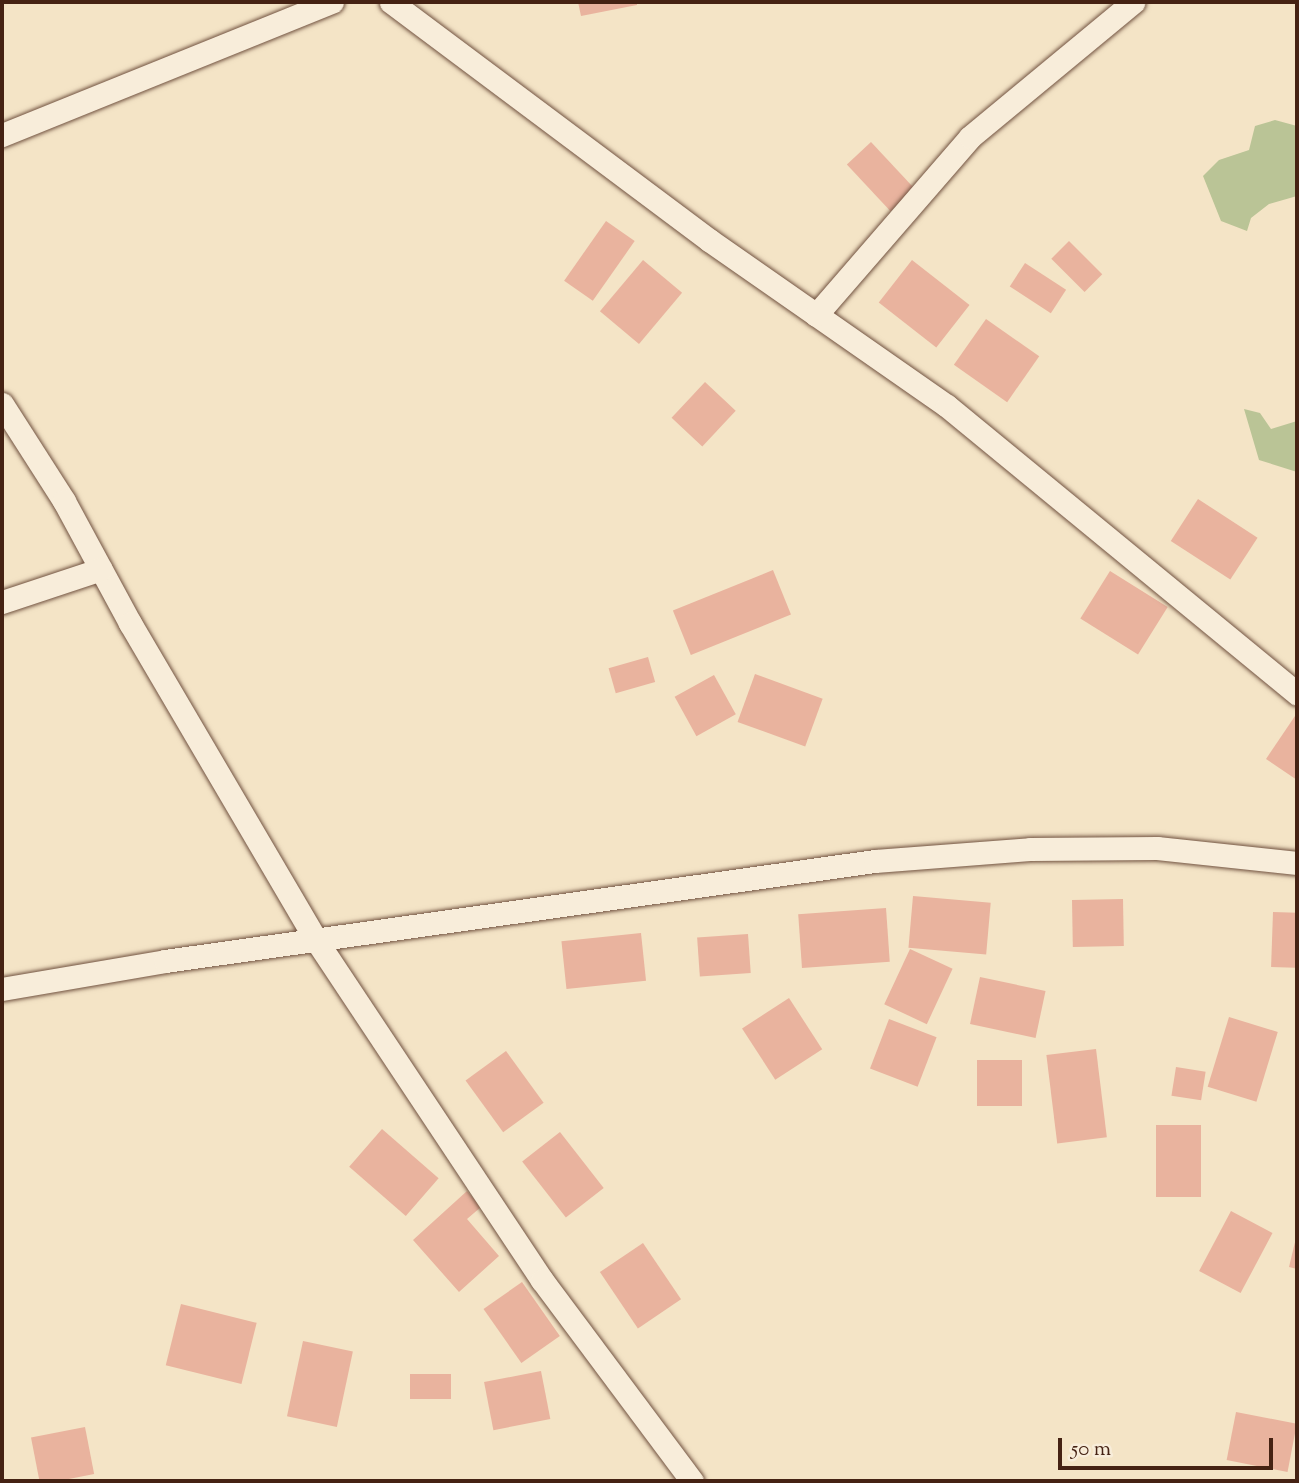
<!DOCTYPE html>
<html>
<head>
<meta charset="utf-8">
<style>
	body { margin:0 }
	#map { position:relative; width:1299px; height:1483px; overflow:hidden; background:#f4e4c6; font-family:"Sorts Mill Goudy",serif }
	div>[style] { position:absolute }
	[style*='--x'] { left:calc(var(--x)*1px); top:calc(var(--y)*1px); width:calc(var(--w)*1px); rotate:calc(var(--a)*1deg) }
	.green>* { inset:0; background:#bac496 }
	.building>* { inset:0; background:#e9b39e; transform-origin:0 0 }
	.roads { filter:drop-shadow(0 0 2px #715240) drop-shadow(0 0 2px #715240) }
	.minor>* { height:23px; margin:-11.5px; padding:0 11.5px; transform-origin:11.5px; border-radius:11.5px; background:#f8edda }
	span { translate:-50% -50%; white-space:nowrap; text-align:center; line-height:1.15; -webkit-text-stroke:5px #f8edda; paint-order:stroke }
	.frame { position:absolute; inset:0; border:4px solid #452213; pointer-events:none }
	.scale { position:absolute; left:1058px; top:1438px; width:215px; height:32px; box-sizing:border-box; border:4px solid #452213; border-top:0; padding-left:9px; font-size:21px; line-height:24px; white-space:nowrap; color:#452213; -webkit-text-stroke:5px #f8edda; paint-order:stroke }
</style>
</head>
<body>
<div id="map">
	<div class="green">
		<div style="clip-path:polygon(1275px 120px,1297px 126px,1297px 196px,1269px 204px,1251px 218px,1247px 231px,1221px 221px,1203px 176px,1219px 160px,1249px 150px,1255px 126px)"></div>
		<div style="clip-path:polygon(1244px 409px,1260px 413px,1271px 429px,1297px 421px,1297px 472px,1259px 460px)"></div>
	</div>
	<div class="building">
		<div style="clip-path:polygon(578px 2px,637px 2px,637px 5px,581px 16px)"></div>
		<div style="left:871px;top:142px;width:64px;height:33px;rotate:47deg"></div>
		<div style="left:606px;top:221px;width:35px;height:73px;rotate:35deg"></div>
		<div style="left:1069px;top:241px;width:47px;height:25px;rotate:45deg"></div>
		<div style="left:643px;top:260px;width:51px;height:67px;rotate:40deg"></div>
		<div style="left:912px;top:260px;width:73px;height:54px;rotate:38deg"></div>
		<div style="left:1025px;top:263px;width:49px;height:28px;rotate:33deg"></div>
		<div style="left:986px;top:319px;width:65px;height:56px;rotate:35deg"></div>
		<div style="left:705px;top:382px;width:42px;height:49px;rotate:43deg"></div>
		<div style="left:1198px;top:499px;width:71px;height:50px;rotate:33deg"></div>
		<div style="left:773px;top:570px;width:48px;height:108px;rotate:68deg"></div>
		<div style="left:1110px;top:571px;width:68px;height:56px;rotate:32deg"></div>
		<div style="left:648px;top:657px;width:26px;height:41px;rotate:74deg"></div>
		<div style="left:755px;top:674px;width:72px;height:51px;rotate:20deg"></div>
		<div style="left:714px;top:675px;width:45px;height:45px;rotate:61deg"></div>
		<div style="clip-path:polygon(1295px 716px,1297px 717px,1297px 780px,1266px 759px)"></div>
		<div style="left:913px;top:896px;width:78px;height:52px;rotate:5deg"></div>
		<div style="left:1123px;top:899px;width:47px;height:51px;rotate:89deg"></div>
		<div style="left:886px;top:908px;width:54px;height:88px;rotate:86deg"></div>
		<div style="left:1273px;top:912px;width:24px;height:55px;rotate:2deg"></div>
		<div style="left:641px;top:933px;width:48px;height:80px;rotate:84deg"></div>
		<div style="left:748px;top:934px;width:39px;height:51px;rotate:86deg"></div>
		<div style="left:910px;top:949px;width:47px;height:61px;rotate:25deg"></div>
		<div style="left:980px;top:977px;width:67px;height:48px;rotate:12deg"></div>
		<div style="left:789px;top:998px;width:61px;height:56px;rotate:57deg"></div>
		<div style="left:1229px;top:1017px;width:51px;height:73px;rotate:17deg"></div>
		<div style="left:889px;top:1019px;width:51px;height:53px;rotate:21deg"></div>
		<div style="left:1096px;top:1049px;width:89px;height:50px;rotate:83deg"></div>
		<div style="left:506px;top:1051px;width:64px;height:50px;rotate:54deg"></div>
		<div style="left:977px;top:1060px;width:45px;height:46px"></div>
		<div style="left:1176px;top:1067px;width:30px;height:29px;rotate:9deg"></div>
		<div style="left:1156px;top:1125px;width:45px;height:72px"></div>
		<div style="left:382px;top:1129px;width:75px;height:50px;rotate:41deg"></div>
		<div style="left:560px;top:1132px;width:71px;height:48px;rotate:52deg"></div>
		<div style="clip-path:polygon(467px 1191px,481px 1207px,467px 1219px,499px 1256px,459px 1292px,413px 1240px)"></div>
		<div style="left:1231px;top:1211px;width:47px;height:68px;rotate:28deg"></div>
		<div style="clip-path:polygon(1296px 1238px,1297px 1238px,1297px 1269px,1289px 1267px)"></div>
		<div style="left:643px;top:1243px;width:68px;height:52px;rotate:56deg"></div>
		<div style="left:522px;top:1282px;width:66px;height:47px;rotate:55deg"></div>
		<div style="left:181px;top:1304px;width:78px;height:63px;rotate:14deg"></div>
		<div style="left:303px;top:1341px;width:51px;height:77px;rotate:12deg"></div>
		<div style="left:541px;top:1371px;width:49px;height:58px;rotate:79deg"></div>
		<div style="left:410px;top:1374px;width:41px;height:25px"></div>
		<div style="left:1236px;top:1412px;width:62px;height:49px;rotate:11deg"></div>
		<div style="left:85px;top:1427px;width:48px;height:55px;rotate:79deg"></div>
	</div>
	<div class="roads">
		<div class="minor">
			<div style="--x:391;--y:2;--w:397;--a:36.8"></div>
			<div style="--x:709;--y:240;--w:290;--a:34.9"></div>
			<div style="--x:947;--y:406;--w:453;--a:39.4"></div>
			<div style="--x:2;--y:135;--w:356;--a:-22"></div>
			<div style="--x:816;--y:315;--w:235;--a:-49.1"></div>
			<div style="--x:970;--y:137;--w:212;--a:-39.6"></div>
			<div style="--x:2;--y:404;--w:115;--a:57.4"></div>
			<div style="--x:64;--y:501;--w:139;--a:61.6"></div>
			<div style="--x:130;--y:623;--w:368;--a:59.6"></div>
			<div style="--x:316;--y:940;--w:408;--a:56.4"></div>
			<div style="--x:542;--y:1280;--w:251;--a:53.3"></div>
			<div style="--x:2;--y:602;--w:104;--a:-18.4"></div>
			<div style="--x:2;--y:989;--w:165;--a:-9.7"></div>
			<div style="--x:165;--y:961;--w:717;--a:-8.02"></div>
			<div style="--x:875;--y:861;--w:155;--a:-4.4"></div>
			<div style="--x:1030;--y:849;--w:127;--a:-0.5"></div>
			<div style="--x:1157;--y:848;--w:141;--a:6.1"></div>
		</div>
	</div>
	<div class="frame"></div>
	<div class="scale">50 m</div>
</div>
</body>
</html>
